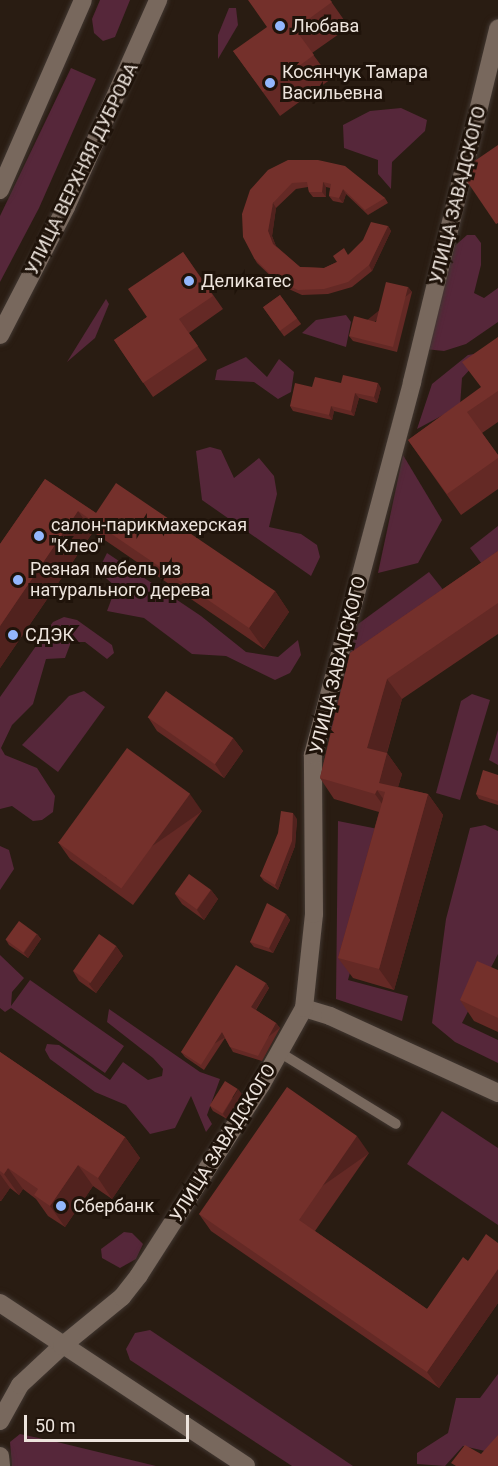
<!DOCTYPE html>
<html>
<head>
<meta charset="utf-8">
<style>
	body { margin:0 }
	#map { position:relative; width:498px; height:1466px; overflow:hidden; background:#291c12; font-family:Roboto,sans-serif }
	div>[style] { position:absolute }
	[style*='--x'] { left:calc(var(--x)*1px); top:calc(var(--y)*1px); width:calc(var(--w)*1px); rotate:calc(var(--a)*1deg) }
	.green>* { inset:0; background:#56273a }
	.roads { filter:drop-shadow(0 0 2px #413731) drop-shadow(0 0 2px #413731) }
	.lane>* { height:10px; margin:-5px; padding:0 5px; transform-origin:5px; border-radius:5px; background:#78685d }
	.street>* { height:18px; margin:-9px; padding:0 9px; transform-origin:9px; border-radius:9px; background:#78685d }
	.secondary>* { height:18px; margin:-9px; padding:0 9px; transform-origin:9px; border-radius:9px; background:#78685d }
	.wall>* { inset:0; background:#642925; transform-origin:0 0 }
	.shaded-wall>* { inset:0; background:#51221e; transform-origin:0 0 }
	.building>* { inset:0; background:#74302b; transform-origin:0 0 }
	.dots>* { width:16px; height:16px; translate:-50% -50%; box-sizing:border-box; border:3px solid #1f130a; border-radius:50% }
	span { translate:-50% -50%; white-space:nowrap; text-align:center; line-height:1.15; -webkit-text-stroke:6px #1f130a; paint-order:stroke }
	.poi-label { font-size:18px; color:#ede4dd }
	.left { translate:0 -50%; text-align:left }
	.street-label { font-size:18px; color:#ede4dd }
	.scale { position:absolute; left:24px; top:1415px; width:165px; height:27px; box-sizing:border-box; border:3px solid #ede4dd; border-top:0; padding-left:8px; font-size:18px; line-height:21px; white-space:nowrap; color:#ede4dd; -webkit-text-stroke:4px #1f130a; paint-order:stroke }
</style>
</head>
<body>
<div id="map">
	<div class="green">
		<div style="clip-path:polygon(100px 0,130px 0,115px 37px,103px 41px,94px 33px,92px 19px)"></div>
		<div style="clip-path:polygon(229px 8px,236px 8px,238px 25px,218px 59px,218px 35px)"></div>
		<div style="clip-path:polygon(71px 68px,96px 79px,39px 208px,0 282px,0 216px)"></div>
		<div style="clip-path:polygon(401px 108px,427px 120px,425px 131px,392px 162px,391px 189px,378px 174px,378px 160px,344px 148px,343px 125px,370px 111px)"></div>
		<div style="clip-path:polygon(467px 235px,475px 235px,481px 243px,481px 265px,474px 293px,484px 298px,498px 288px,498px 322px,466px 344px,444px 351px,425px 349px,449px 251px)"></div>
		<div style="clip-path:polygon(106px 299px,109px 304px,95px 338px,67px 362px)"></div>
		<div style="clip-path:polygon(346px 315px,351px 322px,346px 347px,302px 333px,316px 320px)"></div>
		<div style="clip-path:polygon(486px 352px,462px 378px,460px 406px,417px 429px,432px 384px,468px 355px)"></div>
		<div style="clip-path:polygon(246px 357px,267px 377px,279px 359px,294px 372px,291px 392px,278px 399px,254px 382px,215px 380px,217px 370px)"></div>
		<div style="clip-path:polygon(210px 447px,221px 450px,234px 478px,259px 458px,274px 476px,277px 494px,269px 527px,301px 534px,317px 545px,320px 557px,311px 576px,202px 500px,196px 451px)"></div>
		<div style="clip-path:polygon(403px 455px,442px 520px,418px 563px,378px 573px)"></div>
		<div style="clip-path:polygon(498px 526px,498px 570px,490px 575px,470px 548px)"></div>
		<div style="clip-path:polygon(107px 553px,201px 616px,246px 652px,278px 657px,298px 640px,301px 655px,290px 673px,275px 680px,226px 656px,192px 654px,144px 618px,107px 611px,116px 587px,98px 571px)"></div>
		<div style="clip-path:polygon(429px 572px,452px 601px,341px 737px,327px 730px,354px 627px)"></div>
		<div style="clip-path:polygon(64px 617px,77px 620px,112px 645px,114px 653px,107px 659px,85px 642px,71px 642px,65px 658px,46px 659px,33px 704px,12px 725px,1px 748px,5px 755px,37px 768px,55px 796px,53px 812px,42px 820px,33px 821px,12px 806px,0 809px,0 697px,53px 622px)"></div>
		<div style="clip-path:polygon(84px 691px,105px 707px,58px 772px,22px 745px,69px 696px)"></div>
		<div style="clip-path:polygon(472px 694px,490px 700px,460px 800px,436px 793px,461px 701px)"></div>
		<div style="clip-path:polygon(498px 730px,498px 765px,489px 760px)"></div>
		<div style="clip-path:polygon(338px 821px,388px 831px,348px 980px,408px 996px,402px 1021px,336px 999px)"></div>
		<div style="clip-path:polygon(485px 825px,498px 831px,498px 954px,462px 1023px,498px 1040px,498px 1063px,455px 1042px,432px 1023px,446px 919px,470px 828px)"></div>
		<div style="clip-path:polygon(0 846px,9px 850px,14px 869px,0 890px)"></div>
		<div style="clip-path:polygon(0 955px,24px 978px,12px 992px,11px 1006px,30px 980px,124px 1046px,105px 1073px,11px 1008px,5px 1012px,0 1008px)"></div>
		<div style="clip-path:polygon(109px 1009px,200px 1072px,220px 1079px,207px 1115px,212px 1124px,206px 1132px,191px 1096px,175px 1128px,150px 1134px,126px 1105px,95px 1092px,50px 1059px,45px 1050px,47px 1044px,59px 1045px,110px 1080px,123px 1062px,148px 1080px,162px 1076px,163px 1069px,153px 1058px,107px 1022px)"></div>
		<div style="clip-path:polygon(442px 1111px,498px 1148px,498px 1225px,407px 1164px)"></div>
		<div style="clip-path:polygon(124px 1232px,132px 1233px,143px 1244px,136px 1259px,120px 1268px,102px 1258px,101px 1249px)"></div>
		<div style="clip-path:polygon(150px 1330px,353px 1466px,292px 1466px,130px 1360px,126px 1349px,135px 1333px)"></div>
		<div style="clip-path:polygon(498px 1374px,498px 1437px,485px 1451px,463px 1446px,445px 1466px,417px 1464px,417px 1453px,448px 1433px,456px 1398px,480px 1398px)"></div>
		<div style="clip-path:polygon(20px 1434px,57px 1442px,156px 1466px,12px 1466px,10px 1442px)"></div>
	</div>
	<div class="roads">
		<div class="lane">
			<div style="--x:279;--y:1052;--w:137;--a:31.6"></div>
		</div>
		<div class="street">
			<div style="--x:0;--y:190;--w:207;--a:-66.4"></div>
			<div style="--x:0;--y:1421;--w:41;--a:-60.9"></div>
			<div style="--x:20;--y:1385;--w:57;--a:-42.9"></div>
			<div style="--x:0;--y:1456;--w:10;--a:84"></div>
		</div>
		<div class="secondary">
			<div style="--x:0;--y:335;--w:144;--a:-62.7"></div>
			<div style="--x:66;--y:207;--w:227;--a:-66"></div>
			<div style="--x:304;--y:1008;--w:27;--a:17"></div>
			<div style="--x:330;--y:1016;--w:185;--a:24.6"></div>
			<div style="--x:0;--y:1303;--w:295;--a:33.5"></div>
			<div style="--x:62;--y:1346;--w:77;--a:-39.2"></div>
			<div style="--x:122;--y:1297;--w:28;--a:-52"></div>
			<div style="--x:139;--y:1275;--w:226;--a:-57.3"></div>
			<div style="--x:261;--y:1085;--w:88;--a:-60.8"></div>
			<div style="--x:304;--y:1008;--w:95;--a:-83.9"></div>
			<div style="--x:314;--y:914;--w:159;--a:-90.4"></div>
			<div style="--x:313;--y:755;--w:386;--a:-75.1"></div>
			<div style="--x:412;--y:382;--w:364;--a:-76.3"></div>
		</div>
	</div>
	<div class="wall">
		<div style="clip-path:polygon(330px 0,349px 27px,312px 53px,331px 79px,280px 116px,233px 51px)"></div>
		<div style="clip-path:polygon(288px 160px,385px 198px,388px 203px,368px 215px,346px 194px,343px 203px,333px 201px,329px 196px,330px 188px,326px 187px,326px 197px,313px 197px,309px 192px,308px 187px,296px 189px,276px 208px,272px 236px,276px 246px,300px 267px,324px 268px,337px 262px,348px 255px,388px 226px,391px 231px,372px 271px,352px 287px,328px 294px,302px 295px,280px 285px,257px 263px,254px 258px)"></div>
		<div style="clip-path:polygon(183px 252px,223px 309px,189px 333px,207px 360px,153px 397px,114px 340px,147px 317px)"></div>
		<div style="clip-path:polygon(408px 287px,412px 292px,397px 352px,353px 341px,349px 336px,376px 322px)"></div>
		<div style="left:280px;top:295px;width:36px;height:21px;rotate:54deg"></div>
		<div style="clip-path:polygon(498px 337px,498px 422px,482px 433px,498px 455px,498px 489px,461px 515px,408px 440px,481px 388px)"></div>
		<div style="clip-path:polygon(341px 383px,381px 388px,377px 403px,359px 398px,354px 416px,334px 411px,332px 420px,293px 411px,290px 406px,312px 387px)"></div>
		<div style="clip-path:polygon(45px 479px,96px 513px,275px 591px,289px 612px,264px 649px,93px 532px,0 668px,0 544px)"></div>
		<div style="clip-path:polygon(498px 551px,498px 634px,402px 699px,387px 753px,402px 774px,398px 787px,428px 794px,443px 815px,394px 990px,353px 978px,338px 958px,379px 812px,334px 799px,320px 778px,350px 653px)"></div>
		<div style="clip-path:polygon(148px 717px,233px 738px,243px 751px,224px 778px,157px 731px)"></div>
		<div style="clip-path:polygon(498px 775px,498px 805px,479px 799px,476px 794px)"></div>
		<div style="clip-path:polygon(202px 811px,133px 905px,70px 859px,58px 842px)"></div>
		<div style="clip-path:polygon(297px 819px,295px 846px,278px 890px,264px 881px,260px 876px)"></div>
		<div style="clip-path:polygon(211px 890px,218px 899px,204px 920px,182px 904px,175px 894px)"></div>
		<div style="clip-path:polygon(286px 914px,290px 920px,273px 953px,254px 947px,250px 942px)"></div>
		<div style="clip-path:polygon(37px 934px,41px 939px,28px 958px,9px 945px,6px 940px)"></div>
		<div style="clip-path:polygon(116px 946px,123px 956px,96px 993px,79px 981px,73px 971px)"></div>
		<div style="clip-path:polygon(498px 970px,498px 1032px,474px 1021px,460px 1000px)"></div>
		<div style="clip-path:polygon(266px 983px,269px 988px,256px 1010px,276px 1023px,280px 1028px,262px 1061px,233px 1052px,225px 1038px,204px 1070px,185px 1057px,181px 1052px)"></div>
		<div style="clip-path:polygon(0 1052px,125px 1137px,140px 1158px,112px 1199px,93px 1186px,65px 1227px,48px 1216px,36px 1199px,23px 1189px,19px 1195px,10px 1188px,1px 1201px,0 1201px)"></div>
		<div style="clip-path:polygon(242px 1094px,227px 1119px,213px 1111px,210px 1106px)"></div>
		<div style="clip-path:polygon(369px 1153px,315px 1231px,427px 1309px,468px 1261px,498px 1243px,498px 1303px,439px 1388px,211px 1231px,199px 1214px)"></div>
	</div>
	<div class="shaded-wall">
		<div style="clip-path:polygon(323px 182px,326px 187px,326px 197px,322px 192px)"></div>
		<div style="clip-path:polygon(343px 189px,346px 194px,343px 203px,339px 198px)"></div>
		<div style="clip-path:polygon(273px 203px,276px 208px,272px 236px,277px 249px,273px 244px,268px 231px)"></div>
		<div style="clip-path:polygon(388px 226px,391px 231px,372px 271px,369px 265px)"></div>
		<div style="left:408px;top:287px;width:6px;height:62px;rotate:51deg"></div>
		<div style="clip-path:polygon(378px 383px,381px 388px,377px 403px,374px 397px)"></div>
		<div style="clip-path:polygon(355px 393px,359px 398px,354px 416px,351px 411px)"></div>
		<div style="clip-path:polygon(331px 406px,334px 411px,332px 420px,329px 415px)"></div>
		<div style="clip-path:polygon(78px 511px,93px 532px,0 668px,0 626px)"></div>
		<div style="clip-path:polygon(275px 591px,289px 612px,264px 649px,249px 628px)"></div>
		<div style="clip-path:polygon(387px 679px,402px 699px,382px 769px,367px 748px)"></div>
		<div style="clip-path:polygon(233px 738px,243px 751px,224px 778px,215px 764px)"></div>
		<div style="clip-path:polygon(387px 753px,402px 774px,393px 804px,379px 783px)"></div>
		<div style="clip-path:polygon(377px 790px,391px 810px,390px 815px,375px 794px)"></div>
		<div style="left:190px;top:794px;width:21px;height:117px;rotate:55deg"></div>
		<div style="clip-path:polygon(428px 794px,443px 815px,394px 990px,379px 969px)"></div>
		<div style="clip-path:polygon(293px 813px,297px 819px,295px 846px,278px 890px,275px 885px)"></div>
		<div style="clip-path:polygon(211px 890px,218px 899px,204px 920px,197px 910px)"></div>
		<div style="clip-path:polygon(286px 914px,290px 920px,273px 953px,269px 948px)"></div>
		<div style="clip-path:polygon(37px 934px,41px 939px,28px 958px,24px 953px)"></div>
		<div style="clip-path:polygon(116px 946px,123px 956px,96px 993px,89px 984px)"></div>
		<div style="clip-path:polygon(266px 983px,269px 988px,254px 1012px,251px 1007px)"></div>
		<div style="left:276px;top:1023px;width:6px;height:38px;rotate:51deg"></div>
		<div style="left:222px;top:1032px;width:6px;height:39px;rotate:59deg"></div>
		<div style="clip-path:polygon(238px 1089px,242px 1094px,227px 1119px,223px 1114px)"></div>
		<div style="left:357px;top:1136px;width:21px;height:102px;rotate:55deg"></div>
		<div style="clip-path:polygon(125px 1137px,140px 1158px,112px 1199px,98px 1178px)"></div>
		<div style="clip-path:polygon(78px 1165px,93px 1186px,65px 1227px,50px 1206px)"></div>
		<div style="clip-path:polygon(8px 1168px,23px 1189px,19px 1195px,4px 1174px)"></div>
		<div style="clip-path:polygon(0 1174px,10px 1188px,1px 1201px,0 1200px)"></div>
		<div style="clip-path:polygon(498px 1269px,498px 1303px,439px 1388px,427px 1372px)"></div>
	</div>
	<div class="building">
		<div style="clip-path:polygon(248px 0,330px 0,332px 2px,295px 29px,314px 55px,263px 92px,233px 51px,267px 27px)"></div>
		<div style="clip-path:polygon(498px 145px,498px 223px,496px 224px,460px 171px)"></div>
		<div style="clip-path:polygon(288px 160px,318px 160px,345px 166px,385px 198px,365px 210px,343px 189px,339px 198px,329px 196px,331px 184px,323px 182px,322px 192px,309px 192px,307px 182px,292px 183px,273px 203px,268px 231px,273px 244px,300px 267px,324px 268px,337px 262px,333px 256px,344px 248px,348px 255px,363px 240px,371px 222px,388px 226px,369px 265px,348px 282px,324px 289px,298px 290px,276px 280px,254px 258px,243px 237px,242px 214px,250px 190px,268px 170px)"></div>
		<div style="clip-path:polygon(183px 252px,213px 296px,179px 319px,198px 346px,143px 383px,114px 340px,147px 317px,128px 289px)"></div>
		<div style="clip-path:polygon(386px 282px,408px 287px,393px 347px,349px 336px,354px 316px,376px 322px)"></div>
		<div style="left:280px;top:295px;width:29px;height:21px;rotate:54deg"></div>
		<div style="clip-path:polygon(498px 337px,498px 391px,467px 412px,498px 455px,498px 458px,447px 494px,408px 440px,481px 387px,462px 362px)"></div>
		<div style="clip-path:polygon(343px 375px,378px 383px,374px 397px,355px 393px,351px 411px,331px 406px,329px 415px,290px 406px,295px 383px,312px 387px,315px 377px,341px 383px)"></div>
		<div style="clip-path:polygon(45px 479px,96px 513px,116px 483px,275px 591px,249px 628px,78px 511px,0 626px,0 544px)"></div>
		<div style="clip-path:polygon(498px 551px,498px 603px,387px 679px,367px 748px,387px 753px,379px 783px,428px 794px,379px 969px,338px 958px,385px 792px,377px 790px,375px 794px,320px 778px,350px 653px)"></div>
		<div style="left:166px;top:691px;width:82px;height:32px;rotate:35deg"></div>
		<div style="left:127px;top:748px;width:78px;height:117px;rotate:36deg"></div>
		<div style="clip-path:polygon(483px 770px,498px 775px,498px 801px,476px 794px)"></div>
		<div style="clip-path:polygon(281px 811px,293px 813px,292px 841px,275px 885px,260px 876px,278px 833px)"></div>
		<div style="left:189px;top:874px;width:27px;height:24px;rotate:36deg"></div>
		<div style="clip-path:polygon(267px 903px,286px 914px,269px 948px,250px 942px)"></div>
		<div style="left:19px;top:921px;width:22px;height:23px;rotate:36deg"></div>
		<div style="left:99px;top:934px;width:21px;height:45px;rotate:35deg"></div>
		<div style="clip-path:polygon(477px 961px,498px 970px,498px 1018px,460px 1000px)"></div>
		<div style="clip-path:polygon(236px 965px,266px 983px,251px 1007px,276px 1023px,258px 1056px,230px 1047px,222px 1032px,201px 1065px,181px 1052px)"></div>
		<div style="clip-path:polygon(0 1052px,125px 1137px,98px 1178px,78px 1165px,50px 1206px,34px 1195px,38px 1189px,8px 1168px,4px 1174px,0 1171px)"></div>
		<div style="left:225px;top:1081px;width:15px;height:29px;rotate:32deg"></div>
		<div style="clip-path:polygon(287px 1087px,357px 1136px,299px 1220px,427px 1309px,463px 1257px,468px 1261px,486px 1234px,498px 1243px,498px 1269px,427px 1372px,199px 1214px)"></div>
		<div style="clip-path:polygon(498px 1435px,498px 1466px,456px 1466px,451px 1463px,465px 1445px,481px 1454px)"></div>
	</div>
	<div class="dots">
		<div style="left:280px;top:26px;background:#93b7fd"></div>
		<div style="left:270px;top:83px;background:#93b7fd"></div>
		<div style="left:189px;top:281px;background:#93b7fd"></div>
		<div style="left:39px;top:536px;background:#93b7fd"></div>
		<div style="left:18px;top:580px;background:#93b7fd"></div>
		<div style="left:13px;top:635px;background:#93b7fd"></div>
		<div style="left:61px;top:1206px;background:#93b7fd"></div>
	</div>
	<div class="poi-label">
		<span class="left" style="left:292px;top:26px">Любава</span>
		<span class="left" style="left:282px;top:83px">Косянчук Тамара<br>Васильевна</span>
		<span class="left" style="left:201px;top:281px">Деликатес</span>
		<span class="left" style="left:51px;top:536px">салон-парикмахерская<br>"Клео"</span>
		<span class="left" style="left:30px;top:580px">Резная мебель из<br>натурального дерева</span>
		<span class="left" style="left:25px;top:635px">СДЭК</span>
		<span class="left" style="left:73px;top:1206px">Сбербанк</span>
	</div>
	<div class="street-label">
		<span style="left:82px;top:169px;rotate:-64deg">УЛИЦА ВЕРХНЯЯ ДУБРОВА</span>
		<span style="left:458px;top:195px;rotate:-76deg">УЛИЦА ЗАВАДСКОГО</span>
		<span style="left:338px;top:665px;rotate:-76deg">УЛИЦА ЗАВАДСКОГО</span>
		<span style="left:223px;top:1143px;rotate:-58deg">УЛИЦА ЗАВАДСКОГО</span>
	</div>
	<div class="scale">50 m</div>
</div>
</body>
</html>
